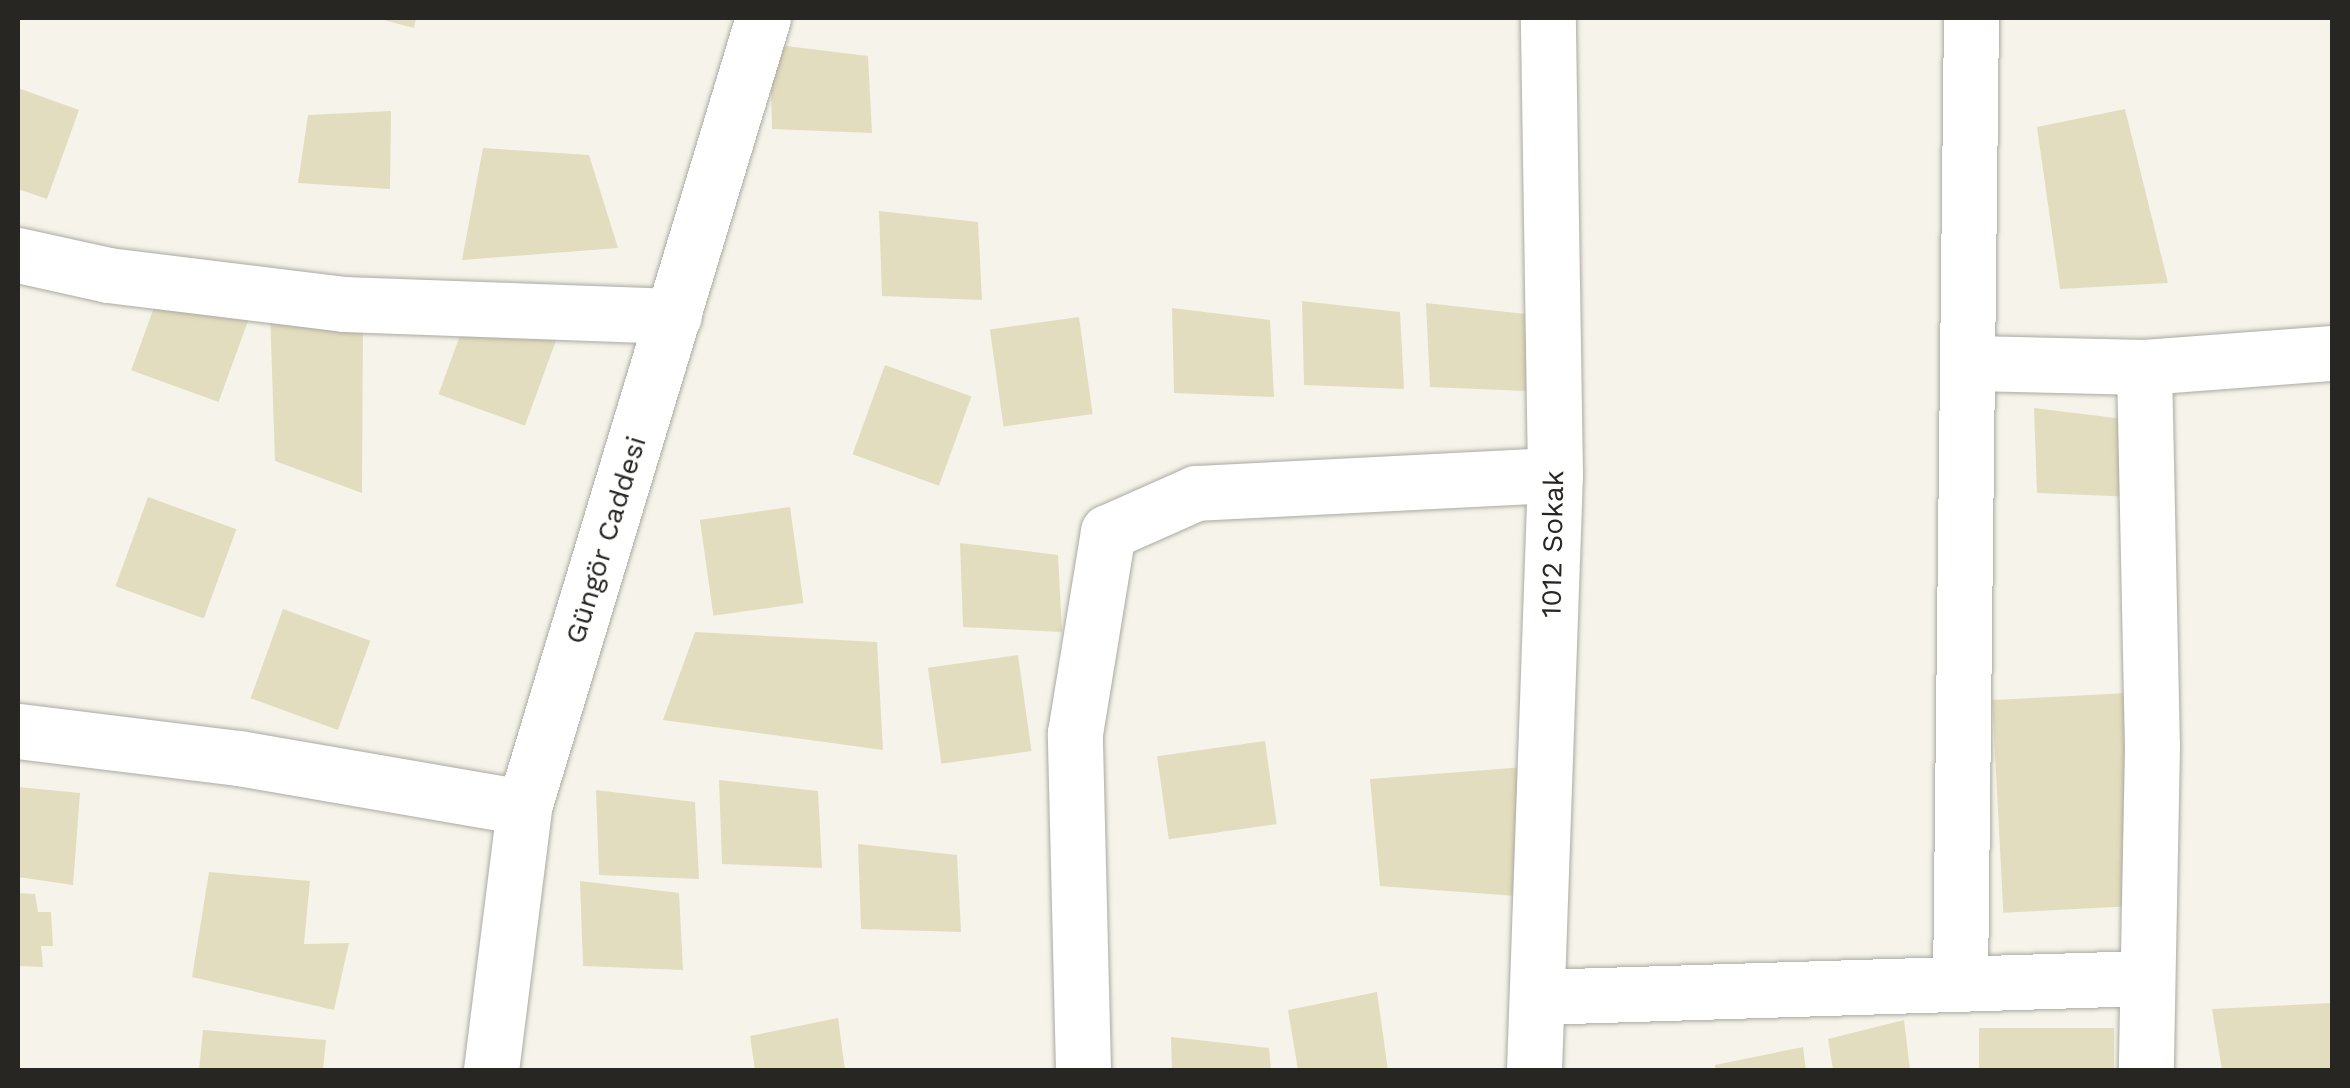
<!DOCTYPE html>
<html>
<head>
<meta charset="utf-8">
<style>
	body { margin:0 }
	#map { position:relative; width:2350px; height:1088px; overflow:hidden; background:#f6f4ea; font-family:"Work Sans",sans-serif }
	div>[style] { position:absolute }
	[style*='--x'] { left:calc(var(--x)*1px); top:calc(var(--y)*1px); width:calc(var(--w)*1px); rotate:calc(var(--a)*1deg) }
	.building>* { inset:0; background:#e2ddbe; transform-origin:0 0 }
	.roads { filter:drop-shadow(0 0 2px #abaaa0) drop-shadow(0 0 2px #abaaa0) }
	.minor>* { height:55px; margin:-27.5px; padding:0 27.5px; transform-origin:27.5px; border-radius:27.5px; background:#fff }
	span { translate:-50% -50%; white-space:nowrap; text-align:center; line-height:1.15; -webkit-text-stroke:9px #fff; paint-order:stroke }
	.street-label { font-size:28px; color:#272622 }
	.frame { position:absolute; inset:0; border:20px solid #272622; pointer-events:none }
</style>
</head>
<body>
<div id="map">
	<div class="building">
		<div style="clip-path:polygon(376px 18px,416px 18px,414px 28px)"></div>
		<div style="clip-path:polygon(770px 44px,868px 56px,872px 133px,772px 129px)"></div>
		<div style="clip-path:polygon(18px 88px,79px 110px,47px 199px,18px 189px)"></div>
		<div style="clip-path:polygon(2125px 109px,2168px 283px,2060px 289px,2037px 127px)"></div>
		<div style="clip-path:polygon(391px 111px,390px 189px,298px 183px,308px 115px)"></div>
		<div style="clip-path:polygon(483px 148px,589px 155px,618px 248px,462px 260px)"></div>
		<div style="clip-path:polygon(879px 211px,978px 222px,982px 300px,882px 296px)"></div>
		<div style="left:164px;top:280px;width:93px;height:96px;rotate:20deg"></div>
		<div style="clip-path:polygon(1302px 301px,1400px 312px,1404px 389px,1304px 385px)"></div>
		<div style="clip-path:polygon(1426px 303px,1525px 314px,1529px 391px,1430px 387px)"></div>
		<div style="left:471px;top:305px;width:92px;height:95px;rotate:20deg"></div>
		<div style="clip-path:polygon(1172px 308px,1270px 320px,1274px 397px,1174px 393px)"></div>
		<div style="clip-path:polygon(270px 311px,363px 316px,362px 493px,275px 461px)"></div>
		<div style="left:1079px;top:317px;width:98px;height:90px;rotate:82deg"></div>
		<div style="left:885px;top:365px;width:92px;height:95px;rotate:20deg"></div>
		<div style="clip-path:polygon(2034px 408px,2132px 420px,2137px 497px,2037px 493px)"></div>
		<div style="left:148px;top:497px;width:94px;height:95px;rotate:20deg"></div>
		<div style="left:790px;top:507px;width:97px;height:91px;rotate:82deg"></div>
		<div style="clip-path:polygon(960px 543px,1058px 555px,1062px 632px,963px 627px)"></div>
		<div style="left:283px;top:609px;width:93px;height:95px;rotate:20deg"></div>
		<div style="clip-path:polygon(695px 632px,877px 642px,883px 750px,663px 720px)"></div>
		<div style="left:1018px;top:655px;width:97px;height:91px;rotate:82deg"></div>
		<div style="left:2128px;top:693px;width:213px;height:136px;rotate:87deg"></div>
		<div style="left:1265px;top:741px;width:84px;height:109px;rotate:82deg"></div>
		<div style="clip-path:polygon(1524px 767px,1516px 896px,1380px 886px,1370px 779px)"></div>
		<div style="clip-path:polygon(719px 780px,818px 791px,822px 868px,722px 864px)"></div>
		<div style="clip-path:polygon(18px 787px,80px 793px,73px 885px,18px 877px)"></div>
		<div style="clip-path:polygon(596px 790px,695px 802px,699px 879px,599px 875px)"></div>
		<div style="clip-path:polygon(858px 844px,957px 855px,961px 932px,861px 929px)"></div>
		<div style="clip-path:polygon(209px 872px,310px 881px,304px 944px,349px 943px,334px 1010px,192px 977px)"></div>
		<div style="clip-path:polygon(580px 881px,679px 893px,683px 970px,583px 966px)"></div>
		<div style="clip-path:polygon(18px 893px,35px 894px,38px 912px,51px 912px,53px 946px,41px 946px,43px 967px,18px 966px)"></div>
		<div style="clip-path:polygon(1377px 992px,1388px 1070px,1298px 1070px,1288px 1010px)"></div>
		<div style="clip-path:polygon(2332px 1003px,2332px 1070px,2222px 1070px,2212px 1009px)"></div>
		<div style="clip-path:polygon(838px 1018px,845px 1070px,755px 1070px,750px 1036px)"></div>
		<div style="clip-path:polygon(1904px 1020px,1910px 1070px,1833px 1070px,1828px 1039px)"></div>
		<div style="left:2114px;top:1028px;width:42px;height:135px;rotate:90deg"></div>
		<div style="clip-path:polygon(203px 1030px,326px 1040px,323px 1070px,199px 1070px)"></div>
		<div style="clip-path:polygon(1171px 1037px,1269px 1048px,1271px 1070px,1172px 1070px)"></div>
		<div style="clip-path:polygon(1803px 1047px,1806px 1070px,1715px 1070px,1715px 1065px)"></div>
	</div>
	<div class="roads">
		<div class="minor">
			<div style="--x:18;--y:255;--w:92;--a:12.5"></div>
			<div style="--x:108;--y:275;--w:238;--a:7"></div>
			<div style="--x:344;--y:304;--w:330;--a:2.1"></div>
			<div style="--x:1972;--y:363;--w:172;--a:1.3"></div>
			<div style="--x:2144;--y:367;--w:189;--a:-4.3"></div>
			<div style="--x:2144;--y:367;--w:379;--a:88.8"></div>
			<div style="--x:2152;--y:746;--w:324;--a:91.1"></div>
			<div style="--x:18;--y:731;--w:223;--a:7"></div>
			<div style="--x:239;--y:758;--w:289;--a:9.8"></div>
			<div style="--x:1960;--y:984;--w:966;--a:-89.35"></div>
			<div style="--x:1537;--y:997;--w:608;--a:-1.79"></div>
			<div style="--x:491;--y:1070;--w:265;--a:-82.8"></div>
			<div style="--x:524;--y:807;--w:824;--a:-73.15"></div>
			<div style="--x:1083;--y:1070;--w:337;--a:-91.4"></div>
			<div style="--x:1075;--y:733;--w:204;--a:-80.7"></div>
			<div style="--x:1108;--y:532;--w:96;--a:-23.9"></div>
			<div style="--x:1196;--y:493;--w:359;--a:-2.9"></div>
			<div style="--x:1534;--y:1070;--w:595;--a:-87.98"></div>
			<div style="--x:1555;--y:475;--w:457;--a:-90.9"></div>
		</div>
	</div>
	<div class="street-label">
		<span style="left:606px;top:540px;rotate:-73deg">Güngör Caddesi</span>
		<span style="left:1553px;top:544px;rotate:-89deg">1012 Sokak</span>
	</div>
	<div class="frame"></div>
</div>
</body>
</html>
